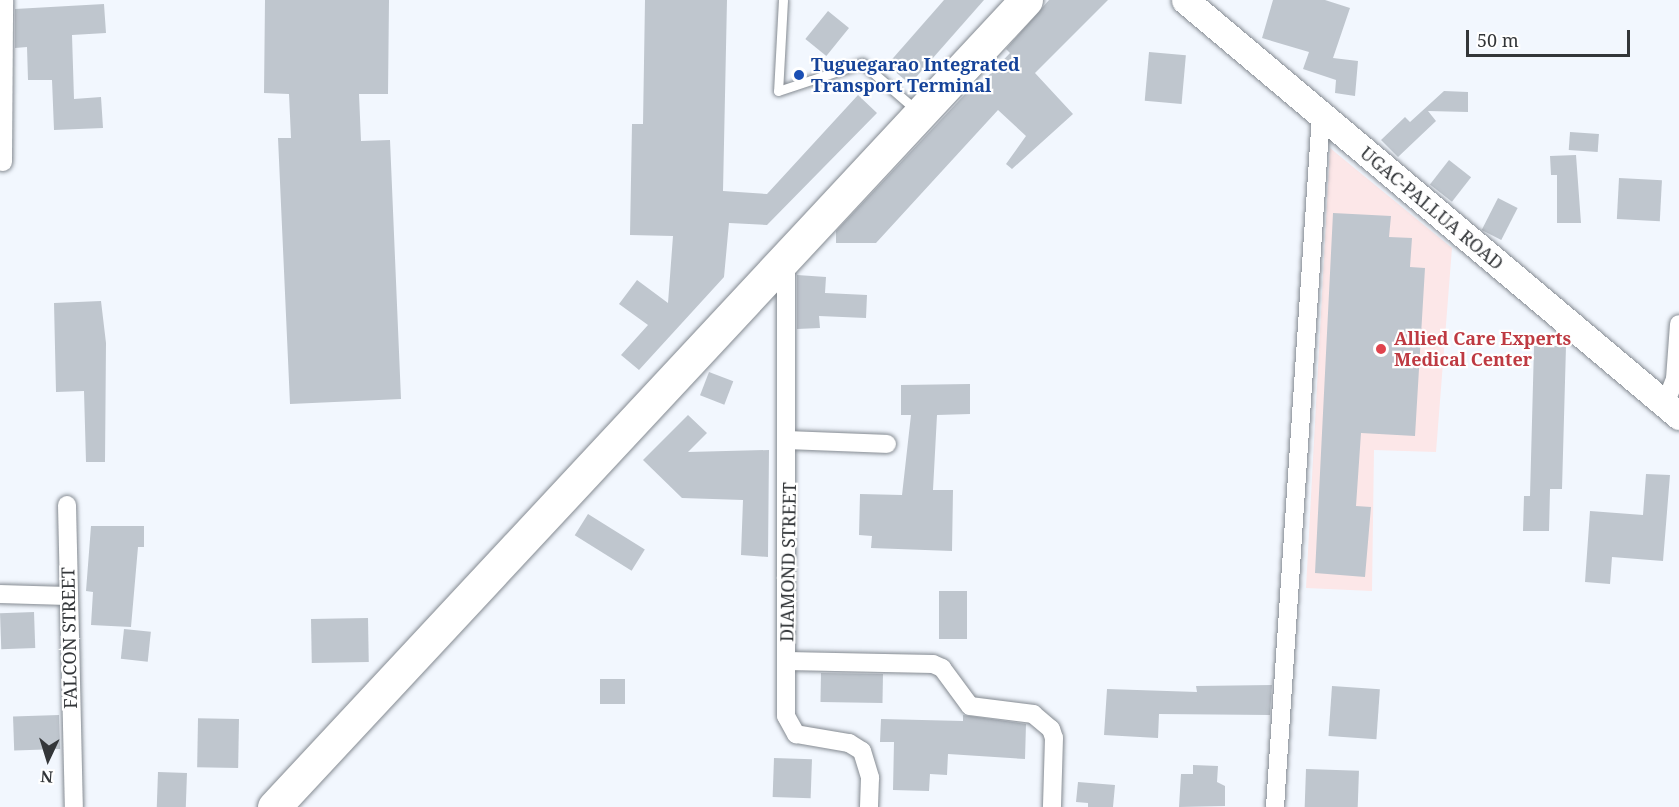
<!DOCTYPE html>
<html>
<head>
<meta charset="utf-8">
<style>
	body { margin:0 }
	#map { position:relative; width:1679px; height:807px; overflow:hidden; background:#f2f7fe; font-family:"Noto Serif",serif }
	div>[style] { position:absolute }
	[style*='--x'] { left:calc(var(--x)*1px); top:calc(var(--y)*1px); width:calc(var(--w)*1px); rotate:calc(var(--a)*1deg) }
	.medical>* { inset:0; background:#fce7e8 }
	.building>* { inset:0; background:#bfc6ce; transform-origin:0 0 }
	.roads { filter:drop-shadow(0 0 2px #848a91) drop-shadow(0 0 2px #848a91) }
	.lane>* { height:9px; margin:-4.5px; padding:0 4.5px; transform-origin:4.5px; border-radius:4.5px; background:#fff }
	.street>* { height:18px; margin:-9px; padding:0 9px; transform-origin:9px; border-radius:9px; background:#fff }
	.secondary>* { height:27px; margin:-13.5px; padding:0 13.5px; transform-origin:13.5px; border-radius:13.5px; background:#fff }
	.highway>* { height:33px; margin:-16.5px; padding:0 16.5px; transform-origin:16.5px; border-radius:16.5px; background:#fff }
	.dots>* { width:16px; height:16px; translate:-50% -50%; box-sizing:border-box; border:3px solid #fff; border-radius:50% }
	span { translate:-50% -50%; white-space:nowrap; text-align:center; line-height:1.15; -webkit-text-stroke:4.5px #fff; paint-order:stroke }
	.transit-label { font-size:18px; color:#164399; font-weight:700 }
	.left { translate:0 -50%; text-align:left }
	.street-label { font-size:18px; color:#333639 }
	.health-label { font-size:18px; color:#be3a42; font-weight:700 }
	.north { position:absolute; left:18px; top:729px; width:60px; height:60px; -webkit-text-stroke:4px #fff; paint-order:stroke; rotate:184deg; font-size:16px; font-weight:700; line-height:24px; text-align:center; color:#333639 }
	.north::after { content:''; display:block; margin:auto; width:21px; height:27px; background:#333639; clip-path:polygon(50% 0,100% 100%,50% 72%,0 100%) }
	.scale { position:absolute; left:1466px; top:30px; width:164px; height:27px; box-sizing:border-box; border:3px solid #333639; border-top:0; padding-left:8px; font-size:18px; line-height:21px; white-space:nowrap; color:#333639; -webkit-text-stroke:4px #fff; paint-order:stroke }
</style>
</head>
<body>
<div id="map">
	<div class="medical">
		<div style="clip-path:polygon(1330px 148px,1452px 248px,1436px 452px,1374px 450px,1372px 591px,1306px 588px)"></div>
	</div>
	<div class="building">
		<div style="clip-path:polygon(265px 0,389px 0,388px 94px,359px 94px,361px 141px,390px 140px,401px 399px,290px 404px,278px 138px,291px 138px,289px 94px,264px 93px)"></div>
		<div style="clip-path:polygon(645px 0,727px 0,723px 191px,767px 194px,858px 95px,877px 113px,767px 225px,729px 223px,724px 277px,639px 370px,621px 355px,648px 325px,619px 304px,637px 280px,668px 303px,673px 236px,630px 235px,632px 124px,643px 124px)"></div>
		<div style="clip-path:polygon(944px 0,984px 0,910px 84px,887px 65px)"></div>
		<div style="clip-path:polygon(1049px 0,1108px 0,1035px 73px,1073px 114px,1012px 169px,1006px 164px,1026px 136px,998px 110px,876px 243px,836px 243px,836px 231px,971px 88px,974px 91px,1010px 53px,1006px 49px)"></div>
		<div style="clip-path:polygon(1273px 0,1325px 0,1350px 8px,1333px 58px,1358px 61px,1355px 96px,1335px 93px,1336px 80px,1303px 69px,1309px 52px,1262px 38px)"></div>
		<div style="clip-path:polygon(104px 4px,106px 33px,72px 35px,74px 99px,101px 97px,103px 128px,54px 130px,52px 80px,28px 80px,27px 47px,15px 48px,15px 9px)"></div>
		<div style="left:828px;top:11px;width:27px;height:36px;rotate:39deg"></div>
		<div style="left:1149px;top:52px;width:37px;height:49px;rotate:5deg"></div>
		<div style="clip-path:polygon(1444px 91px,1468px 92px,1468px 112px,1428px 111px,1436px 121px,1398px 157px,1381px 140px,1405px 117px,1410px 122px)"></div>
		<div style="left:1570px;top:132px;width:29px;height:18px;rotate:4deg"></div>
		<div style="clip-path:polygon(1576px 155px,1581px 223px,1557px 223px,1557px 175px,1551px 175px,1550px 156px)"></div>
		<div style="left:1449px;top:160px;width:28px;height:31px;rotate:38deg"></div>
		<div style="left:1619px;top:178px;width:43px;height:41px;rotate:3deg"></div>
		<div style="left:1498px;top:198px;width:22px;height:36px;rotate:27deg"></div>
		<div style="clip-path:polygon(1333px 213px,1391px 216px,1389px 237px,1412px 238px,1410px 267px,1425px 268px,1415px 436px,1361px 433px,1356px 506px,1371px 507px,1365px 577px,1315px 573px)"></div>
		<div style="clip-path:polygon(797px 275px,826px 277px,825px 293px,867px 295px,866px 318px,819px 316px,820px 328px,797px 329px)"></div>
		<div style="clip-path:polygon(101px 301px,106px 343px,105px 462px,86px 462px,84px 391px,56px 392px,54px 303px)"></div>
		<div style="clip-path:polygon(1534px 346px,1566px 346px,1562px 489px,1550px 489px,1549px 531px,1523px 531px,1524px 496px,1530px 496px)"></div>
		<div style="left:709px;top:372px;width:26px;height:25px;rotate:21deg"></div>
		<div style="clip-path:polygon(970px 384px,970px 414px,937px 415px,933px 490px,953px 490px,952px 551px,871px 548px,872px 536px,859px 535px,860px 494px,902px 495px,911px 415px,901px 415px,901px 385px)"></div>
		<div style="clip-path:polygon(688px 415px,707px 433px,688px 452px,769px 450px,768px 557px,741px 555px,743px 500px,682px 498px,643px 460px)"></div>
		<div style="clip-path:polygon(1646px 474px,1670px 475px,1663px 561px,1612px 557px,1610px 584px,1585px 582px,1590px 511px,1643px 515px)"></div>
		<div style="left:588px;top:514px;width:67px;height:25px;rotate:32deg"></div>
		<div style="clip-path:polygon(91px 526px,144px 526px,144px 547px,138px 547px,131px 627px,91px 625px,93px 592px,86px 591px)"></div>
		<div style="left:939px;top:591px;width:28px;height:48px"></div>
		<div style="left:34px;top:612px;width:36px;height:34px;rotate:88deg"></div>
		<div style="left:368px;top:618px;width:44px;height:57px;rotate:89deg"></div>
		<div style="left:124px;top:629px;width:27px;height:30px;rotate:6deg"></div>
		<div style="left:821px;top:673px;width:62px;height:29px;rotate:1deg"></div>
		<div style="left:600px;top:679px;width:25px;height:25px"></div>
		<div style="clip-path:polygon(1272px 685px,1270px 715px,1159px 714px,1158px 738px,1104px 735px,1107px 689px,1197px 692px,1196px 686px)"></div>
		<div style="left:1332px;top:686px;width:48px;height:50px;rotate:4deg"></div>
		<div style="left:59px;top:715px;width:34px;height:46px;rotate:88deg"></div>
		<div style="clip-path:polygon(963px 715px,1026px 724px,1025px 759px,948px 754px,947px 775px,930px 774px,929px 791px,893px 790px,894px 742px,880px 742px,881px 719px,963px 721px)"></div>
		<div style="left:239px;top:719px;width:49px;height:41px;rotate:91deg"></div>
		<div style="left:774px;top:758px;width:38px;height:39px;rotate:2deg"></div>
		<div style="clip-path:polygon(1193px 765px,1218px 766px,1217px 782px,1225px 786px,1225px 806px,1179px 807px,1181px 774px,1193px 774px)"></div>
		<div style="left:1306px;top:769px;width:53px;height:38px;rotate:2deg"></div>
		<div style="left:158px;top:772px;width:29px;height:35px;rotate:2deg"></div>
		<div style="clip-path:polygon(1078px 782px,1115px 785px,1113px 807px,1088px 807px,1088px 803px,1076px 802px)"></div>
	</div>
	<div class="roads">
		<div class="lane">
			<div style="--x:783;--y:0;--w:91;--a:93.1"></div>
			<div style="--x:778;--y:91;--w:89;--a:-18.4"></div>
			<div style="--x:862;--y:63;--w:72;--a:41"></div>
		</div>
		<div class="street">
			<div style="--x:3;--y:162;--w:162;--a:-89.6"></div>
			<div style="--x:786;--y:261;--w:455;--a:90"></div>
			<div style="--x:786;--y:716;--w:21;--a:61"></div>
			<div style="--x:796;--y:734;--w:54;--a:9.6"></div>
			<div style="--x:849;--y:743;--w:15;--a:32"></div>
			<div style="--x:862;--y:751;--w:28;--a:73"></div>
			<div style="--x:870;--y:778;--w:29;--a:92"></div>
			<div style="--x:1665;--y:404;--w:27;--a:-68"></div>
			<div style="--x:1675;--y:379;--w:55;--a:-85.8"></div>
			<div style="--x:789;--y:440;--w:98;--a:2.3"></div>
			<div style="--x:67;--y:505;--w:302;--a:88.7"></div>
			<div style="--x:0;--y:594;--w:67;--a:1.7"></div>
			<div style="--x:787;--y:661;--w:146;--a:1.2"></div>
			<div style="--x:933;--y:664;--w:10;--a:24"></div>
			<div style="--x:942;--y:668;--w:47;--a:53.6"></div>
			<div style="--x:970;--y:706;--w:64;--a:7.2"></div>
			<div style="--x:1033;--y:714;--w:23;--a:40"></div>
			<div style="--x:1051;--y:729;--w:9;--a:72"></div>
			<div style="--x:1054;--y:738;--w:69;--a:91.7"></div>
			<div style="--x:1275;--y:807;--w:694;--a:-86.2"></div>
		</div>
		<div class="secondary">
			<div style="--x:1185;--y:0;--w:646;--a:40.1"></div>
		</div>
		<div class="highway">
			<div style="--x:274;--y:807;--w:1103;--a:-47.02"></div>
		</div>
	</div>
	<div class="dots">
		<div style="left:799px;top:75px;background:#1a4fb4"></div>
		<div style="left:1381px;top:349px;background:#e0444e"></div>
	</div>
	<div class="transit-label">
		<span class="left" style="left:811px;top:75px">Tuguegarao Integrated<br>Transport Terminal</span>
	</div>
	<div class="street-label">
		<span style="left:1432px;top:208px;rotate:40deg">UGAC-PALLUA ROAD</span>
		<span style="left:788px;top:562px;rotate:-89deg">DIAMOND STREET</span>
		<span style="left:69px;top:638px;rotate:-91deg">FALCON STREET</span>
	</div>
	<div class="health-label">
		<span class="left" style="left:1394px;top:349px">Allied Care Experts<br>Medical Center</span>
	</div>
	<div class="north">N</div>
	<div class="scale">50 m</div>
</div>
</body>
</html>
